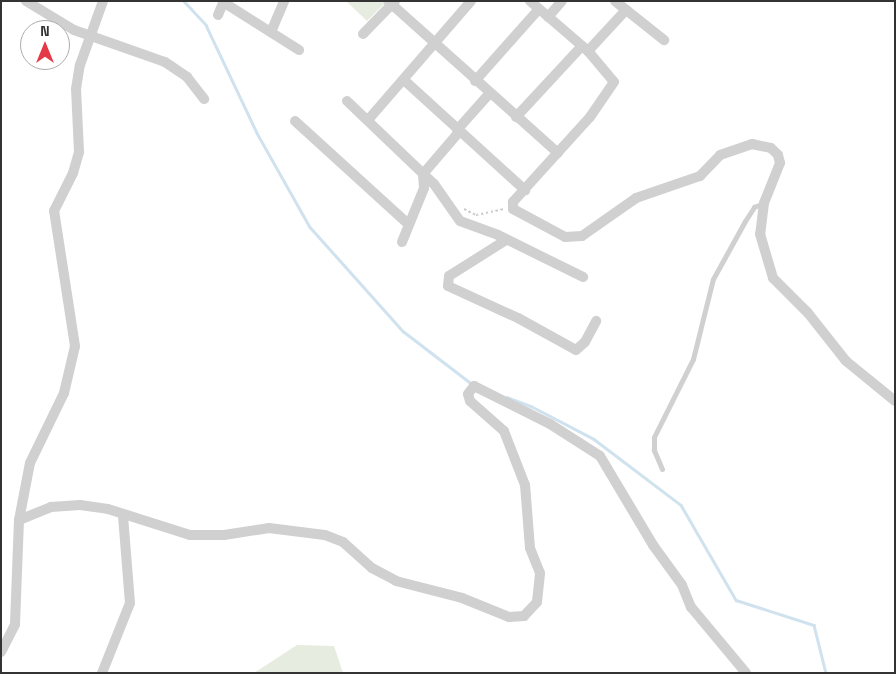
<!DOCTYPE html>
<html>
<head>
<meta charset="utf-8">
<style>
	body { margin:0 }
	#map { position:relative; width:896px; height:674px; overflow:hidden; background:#fff; font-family:"Space Grotesk",sans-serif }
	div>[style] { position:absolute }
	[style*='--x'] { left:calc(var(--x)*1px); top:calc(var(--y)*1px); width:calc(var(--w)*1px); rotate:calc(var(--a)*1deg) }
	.green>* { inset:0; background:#e6ecdf }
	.stream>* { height:2.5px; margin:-1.25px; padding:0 1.25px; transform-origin:1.25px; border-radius:1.25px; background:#cfe2ee }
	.path>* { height:2px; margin-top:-1px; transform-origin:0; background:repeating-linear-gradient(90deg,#cdcdcd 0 2.5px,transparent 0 5px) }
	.service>* { height:5px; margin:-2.5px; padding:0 2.5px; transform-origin:2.5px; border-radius:2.5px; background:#d0d0d0 }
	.minor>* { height:10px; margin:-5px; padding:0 5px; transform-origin:5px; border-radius:5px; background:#d0d0d0 }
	span { translate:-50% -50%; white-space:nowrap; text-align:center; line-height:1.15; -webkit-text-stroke:5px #fff; paint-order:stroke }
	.frame { position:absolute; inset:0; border:2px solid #333; pointer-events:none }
	.north { position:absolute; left:20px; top:20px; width:50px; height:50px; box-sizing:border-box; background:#fff; border:1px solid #adadad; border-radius:50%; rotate:0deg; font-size:14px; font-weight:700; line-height:20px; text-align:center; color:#333 }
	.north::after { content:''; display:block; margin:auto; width:18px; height:22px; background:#e63946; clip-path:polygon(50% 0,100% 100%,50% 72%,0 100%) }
</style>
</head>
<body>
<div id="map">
	<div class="green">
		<div style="clip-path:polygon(346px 1px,381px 1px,384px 4px,367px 21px)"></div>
		<div style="clip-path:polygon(297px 645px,334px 646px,343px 673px,254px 673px)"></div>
	</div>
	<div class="stream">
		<div style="--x:184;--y:1;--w:33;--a:47"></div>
		<div style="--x:206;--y:25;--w:119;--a:64.7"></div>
		<div style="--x:257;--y:133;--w:108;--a:60.6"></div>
		<div style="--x:310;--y:227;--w:140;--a:48.2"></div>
		<div style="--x:403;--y:331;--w:87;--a:37.5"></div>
		<div style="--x:507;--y:397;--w:26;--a:21"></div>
		<div style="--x:531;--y:406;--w:71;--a:27.6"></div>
		<div style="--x:594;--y:439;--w:109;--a:37.2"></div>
		<div style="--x:681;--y:505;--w:110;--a:59.9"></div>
		<div style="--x:736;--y:600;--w:82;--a:17.8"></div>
		<div style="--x:814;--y:625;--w:49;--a:76"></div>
	</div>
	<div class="path">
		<div style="--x:464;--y:209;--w:13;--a:27"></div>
		<div style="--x:476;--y:215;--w:29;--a:-12"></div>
	</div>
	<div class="service">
		<div style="--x:662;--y:469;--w:21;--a:-113"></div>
		<div style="--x:654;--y:450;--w:13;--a:-90"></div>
		<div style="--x:654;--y:437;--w:87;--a:-63.4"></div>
		<div style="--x:693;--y:359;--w:82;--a:-76"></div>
		<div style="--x:713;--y:279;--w:66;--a:-61.1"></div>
		<div style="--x:745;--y:221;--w:17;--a:-57"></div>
		<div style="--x:754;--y:207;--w:11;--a:-22"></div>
	</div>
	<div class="minor">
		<div style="--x:26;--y:1;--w:56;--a:31.1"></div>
		<div style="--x:74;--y:30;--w:96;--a:19.4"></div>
		<div style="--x:165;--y:62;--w:27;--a:34"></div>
		<div style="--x:187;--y:77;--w:28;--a:52"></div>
		<div style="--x:388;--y:1;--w:228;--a:41.8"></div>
		<div style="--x:530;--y:1;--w:77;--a:40.8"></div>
		<div style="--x:588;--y:51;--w:40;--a:50"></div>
		<div style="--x:614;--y:82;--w:42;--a:124.4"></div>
		<div style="--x:590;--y:117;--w:115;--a:132.2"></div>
		<div style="--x:513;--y:202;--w:7;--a:90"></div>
		<div style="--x:513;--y:209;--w:59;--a:28.3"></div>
		<div style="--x:565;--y:237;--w:17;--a:-3"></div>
		<div style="--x:582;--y:236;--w:66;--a:-35.1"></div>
		<div style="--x:636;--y:198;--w:68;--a:-19"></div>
		<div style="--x:700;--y:176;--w:29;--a:-46"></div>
		<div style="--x:720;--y:155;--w:34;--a:-19"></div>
		<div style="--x:752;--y:144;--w:19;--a:12"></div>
		<div style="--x:771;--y:148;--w:10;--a:45"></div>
		<div style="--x:778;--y:155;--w:8;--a:76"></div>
		<div style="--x:780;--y:163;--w:43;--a:111.8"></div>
		<div style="--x:764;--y:203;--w:31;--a:97"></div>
		<div style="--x:760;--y:234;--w:46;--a:73.5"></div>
		<div style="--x:773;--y:278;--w:49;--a:45"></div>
		<div style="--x:808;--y:313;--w:61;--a:51.6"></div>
		<div style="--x:846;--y:361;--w:63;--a:39.2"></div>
		<div style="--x:615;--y:1;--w:63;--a:38.5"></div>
		<div style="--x:223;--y:2;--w:90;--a:32.3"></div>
		<div style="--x:218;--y:15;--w:15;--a:-67"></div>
		<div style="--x:548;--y:17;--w:21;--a:-49"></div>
		<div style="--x:271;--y:32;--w:34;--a:-67"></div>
		<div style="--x:363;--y:34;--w:46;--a:-45.9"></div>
		<div style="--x:588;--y:51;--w:56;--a:-47.2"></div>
		<div style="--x:404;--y:80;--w:164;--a:42.3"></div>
		<div style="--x:475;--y:81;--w:96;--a:-48.4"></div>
		<div style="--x:347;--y:101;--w:120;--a:43.7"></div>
		<div style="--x:434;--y:184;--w:45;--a:54.9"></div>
		<div style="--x:460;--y:221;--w:40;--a:20.2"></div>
		<div style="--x:498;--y:235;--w:95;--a:26.3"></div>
		<div style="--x:516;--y:117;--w:97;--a:-47.1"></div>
		<div style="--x:368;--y:120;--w:157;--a:-49.1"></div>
		<div style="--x:295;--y:121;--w:153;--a:42.3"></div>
		<div style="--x:457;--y:130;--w:48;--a:-48.4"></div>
		<div style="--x:506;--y:240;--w:67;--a:147.7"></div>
		<div style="--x:449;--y:276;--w:10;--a:96"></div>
		<div style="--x:448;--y:286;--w:77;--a:24.6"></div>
		<div style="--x:518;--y:318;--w:66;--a:28.9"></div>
		<div style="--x:576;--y:350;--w:12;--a:-42"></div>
		<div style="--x:585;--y:342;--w:24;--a:-62"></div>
		<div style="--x:402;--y:242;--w:58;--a:-67.8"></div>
		<div style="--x:424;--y:188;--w:14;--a:-94"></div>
		<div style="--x:423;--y:174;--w:55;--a:-49.4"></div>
		<div style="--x:19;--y:520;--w:35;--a:-22"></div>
		<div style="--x:51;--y:507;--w:29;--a:-4"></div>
		<div style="--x:80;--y:505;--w:28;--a:8"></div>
		<div style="--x:108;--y:509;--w:86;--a:17.6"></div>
		<div style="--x:190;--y:535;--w:34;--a:0"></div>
		<div style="--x:224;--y:535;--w:46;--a:-8.8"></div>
		<div style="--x:269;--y:528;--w:56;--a:7.1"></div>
		<div style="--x:325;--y:535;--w:19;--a:21"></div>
		<div style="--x:343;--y:542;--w:39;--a:42"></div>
		<div style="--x:372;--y:568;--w:27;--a:28"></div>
		<div style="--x:396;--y:581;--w:68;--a:14.4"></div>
		<div style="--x:462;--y:598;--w:51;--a:22"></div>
		<div style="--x:509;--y:617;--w:15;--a:-4"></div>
		<div style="--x:524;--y:616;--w:19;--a:-47"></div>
		<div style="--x:537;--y:602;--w:29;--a:-84"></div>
		<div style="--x:540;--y:573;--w:27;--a:-112"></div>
		<div style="--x:530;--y:548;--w:63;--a:-94.5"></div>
		<div style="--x:525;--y:485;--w:58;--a:-111.3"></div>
		<div style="--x:504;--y:431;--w:45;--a:-138.6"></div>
		<div style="--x:470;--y:401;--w:7;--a:-106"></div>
		<div style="--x:468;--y:394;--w:10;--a:-53"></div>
		<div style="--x:474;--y:386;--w:85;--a:26.6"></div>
		<div style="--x:550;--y:424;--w:59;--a:32.6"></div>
		<div style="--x:600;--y:456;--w:104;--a:59.2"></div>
		<div style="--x:653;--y:545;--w:49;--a:54.1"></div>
		<div style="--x:682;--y:585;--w:24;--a:68"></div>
		<div style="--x:691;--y:607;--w:86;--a:50.2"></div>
		<div style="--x:1;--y:652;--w:31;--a:-63"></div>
		<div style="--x:15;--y:624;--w:104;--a:-87.8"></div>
		<div style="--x:19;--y:520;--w:58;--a:-79.1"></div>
		<div style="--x:30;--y:463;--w:78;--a:-64.1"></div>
		<div style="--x:64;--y:393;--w:48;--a:-76.8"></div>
		<div style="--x:75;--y:346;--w:137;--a:-98.8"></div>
		<div style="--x:54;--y:211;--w:42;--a:-63.4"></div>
		<div style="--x:73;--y:173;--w:22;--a:-74"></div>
		<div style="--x:79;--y:152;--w:63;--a:-92.7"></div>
		<div style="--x:76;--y:89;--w:24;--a:-81"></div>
		<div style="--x:80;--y:65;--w:68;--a:-70.2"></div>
		<div style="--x:102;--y:673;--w:75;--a:-68.2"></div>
		<div style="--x:130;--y:603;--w:87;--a:-94.6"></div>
	</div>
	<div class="frame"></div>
	<div class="north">N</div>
</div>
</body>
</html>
